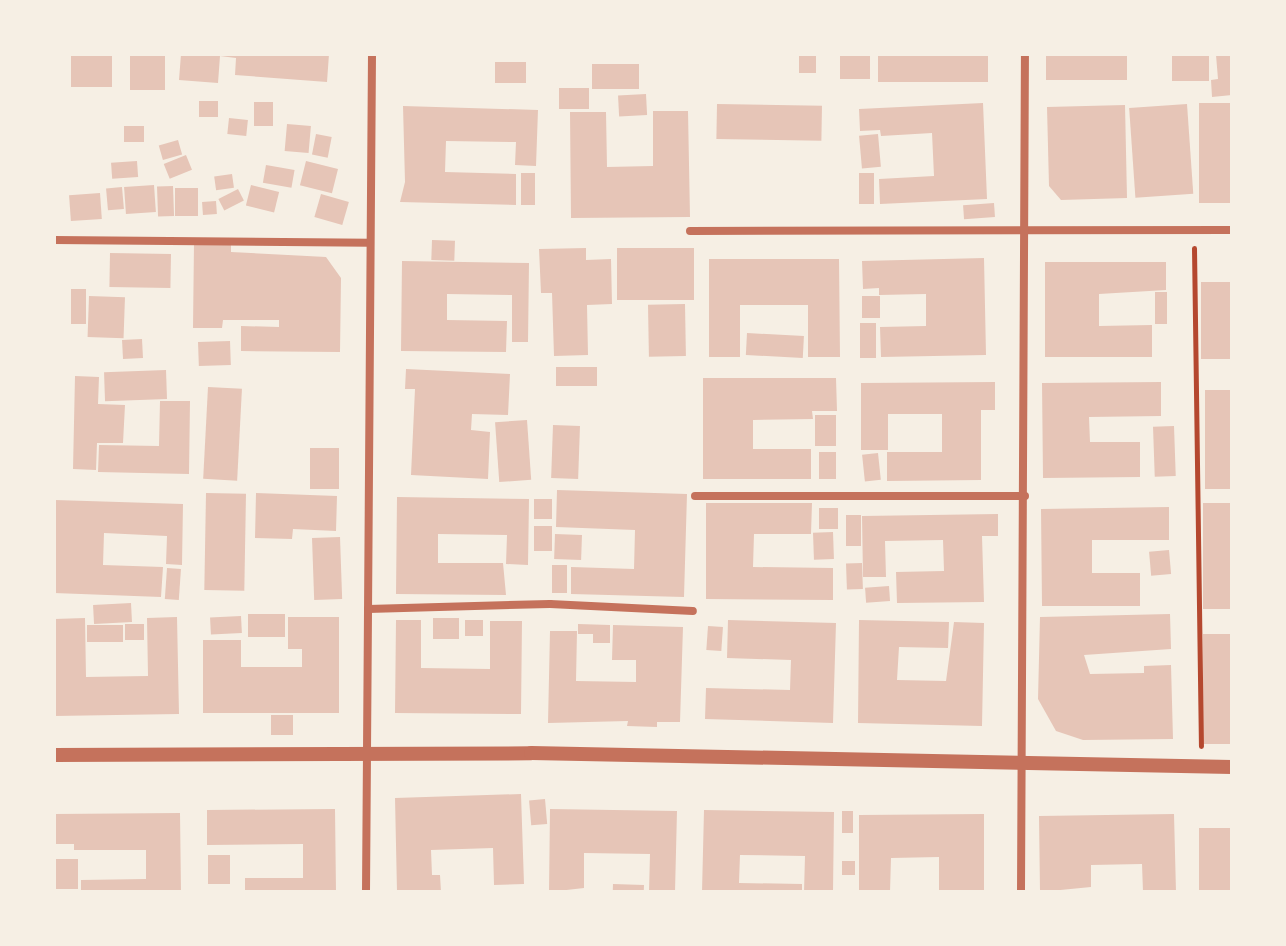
<!DOCTYPE html>
<html>
<head>
<meta charset="utf-8">
<style>
	body { margin:0 }
	#map { position:relative; width:1286px; height:946px; overflow:hidden; background:#f6efe4; font-family:"Zilla Slab",serif }
	div>[style] { position:absolute }
	[style*='--x'] { left:calc(var(--x)*1px); top:calc(var(--y)*1px); width:calc(var(--w)*1px); rotate:calc(var(--a)*1deg) }
	.building>* { inset:0; background:#e6c5b7; transform-origin:0 0 }
	.path>* { height:5px; margin:-2.5px; padding:0 2.5px; transform-origin:2.5px; border-radius:2.5px; background:#b5482f }
	.minor>* { height:8px; margin:-4px; padding:0 4px; transform-origin:4px; border-radius:4px; background:#c5725c }
	.tertiary>* { height:14px; margin:-7px; padding:0 7px; transform-origin:7px; border-radius:7px; background:#c5725c }
	span { translate:-50% -50%; white-space:nowrap; text-align:center; line-height:1.15; -webkit-text-stroke:8px #f6efe4; paint-order:stroke }
	.frame { position:absolute; inset:0; border:56px solid #f6efe4; pointer-events:none }
</style>
</head>
<body>
<div id="map">
	<div class="building">
		<div style="left:71px;top:54px;width:41px;height:33px"></div>
		<div style="left:130px;top:54px;width:35px;height:36px"></div>
		<div style="clip-path:polygon(181px 54px,329px 54px,327px 82px,235px 75px,236px 58px,220px 56px,218px 83px,179px 80px)"></div>
		<div style="left:799px;top:54px;width:17px;height:19px"></div>
		<div style="left:840px;top:54px;width:30px;height:25px"></div>
		<div style="left:878px;top:54px;width:110px;height:28px"></div>
		<div style="left:1046px;top:54px;width:81px;height:26px"></div>
		<div style="left:1172px;top:54px;width:37px;height:27px"></div>
		<div style="clip-path:polygon(1232px 54px,1232px 95px,1212px 97px,1211px 80px,1218px 79px,1216px 55px)"></div>
		<div style="left:495px;top:62px;width:31px;height:21px"></div>
		<div style="left:592px;top:64px;width:47px;height:25px"></div>
		<div style="left:559px;top:88px;width:30px;height:21px"></div>
		<div style="left:646px;top:94px;width:21px;height:28px;rotate:87deg"></div>
		<div style="left:199px;top:101px;width:19px;height:16px"></div>
		<div style="left:254px;top:102px;width:19px;height:24px"></div>
		<div style="clip-path:polygon(983px 103px,987px 199px,880px 204px,879px 179px,934px 176px,932px 133px,881px 136px,880px 130px,860px 131px,859px 109px)"></div>
		<div style="left:1199px;top:103px;width:33px;height:100px"></div>
		<div style="left:717px;top:104px;width:105px;height:35px;rotate:1deg"></div>
		<div style="left:1187px;top:104px;width:90px;height:58px;rotate:86deg"></div>
		<div style="clip-path:polygon(1125px 105px,1127px 198px,1061px 200px,1049px 186px,1047px 107px)"></div>
		<div style="clip-path:polygon(403px 106px,538px 110px,536px 166px,515px 165px,516px 142px,446px 141px,445px 172px,516px 174px,516px 205px,400px 202px,405px 182px)"></div>
		<div style="clip-path:polygon(653px 111px,688px 111px,690px 217px,571px 218px,570px 112px,606px 112px,607px 167px,653px 166px)"></div>
		<div style="left:229px;top:118px;width:19px;height:16px;rotate:6deg"></div>
		<div style="left:287px;top:124px;width:24px;height:27px;rotate:5deg"></div>
		<div style="left:124px;top:126px;width:20px;height:16px"></div>
		<div style="left:316px;top:134px;width:16px;height:21px;rotate:11deg"></div>
		<div style="left:878px;top:134px;width:33px;height:19px;rotate:85deg"></div>
		<div style="left:178px;top:140px;width:15px;height:20px;rotate:74deg"></div>
		<div style="left:186px;top:155px;width:16px;height:24px;rotate:68deg"></div>
		<div style="left:137px;top:161px;width:16px;height:26px;rotate:86deg"></div>
		<div style="left:306px;top:161px;width:33px;height:25px;rotate:14deg"></div>
		<div style="left:266px;top:165px;width:29px;height:18px;rotate:10deg"></div>
		<div style="left:521px;top:173px;width:14px;height:32px"></div>
		<div style="left:859px;top:173px;width:15px;height:31px"></div>
		<div style="left:232px;top:174px;width:14px;height:18px;rotate:82deg"></div>
		<div style="left:154px;top:185px;width:27px;height:30px;rotate:86deg"></div>
		<div style="left:251px;top:185px;width:29px;height:21px;rotate:14deg"></div>
		<div style="left:173px;top:186px;width:30px;height:16px;rotate:88deg"></div>
		<div style="left:122px;top:187px;width:22px;height:16px;rotate:85deg"></div>
		<div style="left:175px;top:188px;width:23px;height:28px"></div>
		<div style="left:238px;top:189px;width:13px;height:22px;rotate:63deg"></div>
		<div style="left:100px;top:193px;width:26px;height:31px;rotate:86deg"></div>
		<div style="left:321px;top:194px;width:29px;height:24px;rotate:16deg"></div>
		<div style="left:216px;top:201px;width:13px;height:14px;rotate:86deg"></div>
		<div style="left:994px;top:203px;width:14px;height:31px;rotate:86deg"></div>
		<div style="left:432px;top:240px;width:23px;height:20px;rotate:2deg"></div>
		<div style="clip-path:polygon(194px 243px,231px 243px,231px 252px,326px 257px,341px 278px,340px 352px,241px 351px,241px 326px,279px 327px,279px 320px,223px 320px,222px 328px,193px 328px)"></div>
		<div style="clip-path:polygon(586px 248px,586px 260px,611px 259px,612px 304px,587px 305px,588px 355px,554px 356px,552px 293px,541px 293px,539px 249px)"></div>
		<div style="left:617px;top:248px;width:77px;height:52px"></div>
		<div style="left:110px;top:253px;width:61px;height:34px;rotate:1deg"></div>
		<div style="clip-path:polygon(984px 258px,986px 355px,881px 357px,880px 327px,926px 326px,926px 294px,879px 295px,879px 288px,863px 289px,862px 261px)"></div>
		<div style="clip-path:polygon(709px 259px,839px 259px,840px 357px,808px 357px,808px 305px,740px 305px,740px 357px,709px 357px)"></div>
		<div style="clip-path:polygon(402px 261px,529px 263px,528px 342px,512px 342px,512px 295px,447px 294px,447px 320px,507px 321px,506px 352px,401px 351px)"></div>
		<div style="clip-path:polygon(1045px 262px,1166px 262px,1166px 290px,1099px 294px,1099px 326px,1152px 325px,1152px 357px,1045px 357px)"></div>
		<div style="left:1232px;top:282px;width:77px;height:31px;rotate:90deg"></div>
		<div style="left:71px;top:289px;width:15px;height:35px"></div>
		<div style="left:1155px;top:292px;width:12px;height:32px"></div>
		<div style="left:89px;top:296px;width:36px;height:41px;rotate:2deg"></div>
		<div style="left:862px;top:296px;width:18px;height:22px"></div>
		<div style="left:685px;top:304px;width:52px;height:37px;rotate:89deg"></div>
		<div style="left:876px;top:323px;width:35px;height:16px;rotate:90deg"></div>
		<div style="left:747px;top:333px;width:57px;height:22px;rotate:3deg"></div>
		<div style="left:142px;top:339px;width:19px;height:20px;rotate:87deg"></div>
		<div style="left:230px;top:341px;width:24px;height:32px;rotate:88deg"></div>
		<div style="left:597px;top:367px;width:19px;height:41px;rotate:90deg"></div>
		<div style="clip-path:polygon(406px 369px,510px 374px,508px 415px,472px 414px,471px 430px,490px 432px,488px 479px,411px 475px,415px 389px,405px 389px)"></div>
		<div style="left:166px;top:370px;width:29px;height:62px;rotate:88deg"></div>
		<div style="clip-path:polygon(75px 376px,99px 377px,98px 404px,125px 405px,123px 443px,97px 443px,96px 470px,73px 469px)"></div>
		<div style="clip-path:polygon(703px 378px,836px 378px,837px 411px,812px 411px,813px 419px,753px 420px,753px 449px,811px 449px,811px 479px,703px 479px)"></div>
		<div style="clip-path:polygon(995px 382px,995px 410px,981px 410px,981px 480px,887px 481px,887px 452px,942px 452px,942px 414px,888px 414px,888px 450px,861px 450px,861px 383px)"></div>
		<div style="clip-path:polygon(1161px 382px,1161px 416px,1089px 417px,1090px 442px,1140px 442px,1140px 477px,1043px 478px,1042px 383px)"></div>
		<div style="left:208px;top:387px;width:34px;height:92px;rotate:3deg"></div>
		<div style="left:1232px;top:390px;width:99px;height:27px;rotate:90deg"></div>
		<div style="clip-path:polygon(160px 401px,190px 401px,189px 474px,98px 472px,99px 445px,159px 446px)"></div>
		<div style="left:815px;top:415px;width:21px;height:31px"></div>
		<div style="left:527px;top:420px;width:60px;height:32px;rotate:86deg"></div>
		<div style="left:553px;top:425px;width:27px;height:53px;rotate:2deg"></div>
		<div style="left:1174px;top:426px;width:50px;height:21px;rotate:88deg"></div>
		<div style="left:310px;top:448px;width:29px;height:41px"></div>
		<div style="left:819px;top:452px;width:17px;height:27px"></div>
		<div style="left:878px;top:453px;width:27px;height:16px;rotate:84deg"></div>
		<div style="clip-path:polygon(557px 490px,687px 494px,684px 597px,571px 594px,571px 567px,634px 569px,635px 530px,556px 527px)"></div>
		<div style="left:206px;top:493px;width:40px;height:97px;rotate:1deg"></div>
		<div style="clip-path:polygon(256px 493px,337px 496px,336px 531px,293px 529px,292px 539px,255px 538px)"></div>
		<div style="clip-path:polygon(397px 497px,529px 499px,528px 565px,506px 564px,507px 535px,438px 534px,438px 563px,503px 563px,506px 595px,396px 594px)"></div>
		<div style="left:534px;top:499px;width:18px;height:20px"></div>
		<div style="clip-path:polygon(55px 500px,183px 504px,182px 565px,166px 564px,167px 536px,104px 533px,103px 565px,163px 567px,161px 597px,54px 593px)"></div>
		<div style="clip-path:polygon(706px 503px,812px 503px,811px 534px,754px 534px,753px 567px,833px 568px,833px 600px,706px 599px)"></div>
		<div style="left:1203px;top:503px;width:29px;height:106px"></div>
		<div style="clip-path:polygon(1169px 507px,1169px 540px,1092px 540px,1092px 573px,1140px 573px,1140px 606px,1042px 606px,1041px 509px)"></div>
		<div style="left:819px;top:508px;width:19px;height:21px"></div>
		<div style="clip-path:polygon(998px 514px,998px 536px,982px 536px,984px 602px,897px 603px,896px 572px,944px 571px,943px 540px,885px 541px,886px 577px,863px 577px,862px 516px)"></div>
		<div style="left:846px;top:515px;width:15px;height:31px"></div>
		<div style="left:534px;top:526px;width:18px;height:25px"></div>
		<div style="left:833px;top:532px;width:27px;height:20px;rotate:88deg"></div>
		<div style="left:555px;top:534px;width:27px;height:25px;rotate:2deg"></div>
		<div style="left:340px;top:537px;width:62px;height:28px;rotate:88deg"></div>
		<div style="left:1169px;top:550px;width:24px;height:20px;rotate:85deg"></div>
		<div style="left:862px;top:563px;width:26px;height:16px;rotate:88deg"></div>
		<div style="left:552px;top:565px;width:15px;height:28px"></div>
		<div style="left:167px;top:568px;width:14px;height:31px;rotate:4deg"></div>
		<div style="left:889px;top:586px;width:15px;height:24px;rotate:86deg"></div>
		<div style="left:131px;top:603px;width:19px;height:38px;rotate:87deg"></div>
		<div style="left:248px;top:614px;width:37px;height:23px"></div>
		<div style="clip-path:polygon(1170px 614px,1171px 649px,1084px 655px,1090px 674px,1144px 673px,1144px 666px,1171px 665px,1173px 739px,1083px 740px,1056px 731px,1038px 699px,1040px 617px)"></div>
		<div style="left:241px;top:616px;width:17px;height:31px;rotate:87deg"></div>
		<div style="clip-path:polygon(177px 617px,179px 714px,54px 716px,54px 619px,85px 618px,86px 677px,148px 676px,147px 618px)"></div>
		<div style="clip-path:polygon(288px 617px,339px 617px,339px 713px,203px 713px,203px 640px,241px 640px,241px 667px,302px 667px,302px 649px,288px 649px)"></div>
		<div style="left:433px;top:618px;width:26px;height:21px"></div>
		<div style="clip-path:polygon(396px 620px,421px 620px,421px 668px,490px 669px,490px 621px,522px 621px,521px 714px,395px 713px)"></div>
		<div style="left:465px;top:620px;width:18px;height:16px"></div>
		<div style="clip-path:polygon(728px 620px,836px 623px,833px 723px,705px 719px,706px 688px,790px 690px,791px 660px,727px 658px)"></div>
		<div style="clip-path:polygon(859px 620px,949px 622px,948px 648px,899px 647px,897px 680px,946px 681px,954px 622px,984px 623px,982px 726px,858px 723px)"></div>
		<div style="left:125px;top:624px;width:19px;height:16px"></div>
		<div style="clip-path:polygon(578px 624px,610px 625px,610px 643px,593px 643px,593px 634px,578px 634px)"></div>
		<div style="left:123px;top:625px;width:17px;height:36px;rotate:90deg"></div>
		<div style="clip-path:polygon(613px 625px,683px 627px,680px 722px,657px 722px,657px 727px,627px 726px,628px 721px,548px 723px,550px 631px,577px 631px,576px 681px,636px 682px,636px 660px,612px 660px)"></div>
		<div style="left:708px;top:626px;width:15px;height:24px;rotate:4deg"></div>
		<div style="left:1232px;top:634px;width:110px;height:29px;rotate:90deg"></div>
		<div style="left:271px;top:715px;width:22px;height:20px"></div>
		<div style="clip-path:polygon(521px 794px,524px 884px,494px 885px,493px 848px,431px 850px,432px 875px,440px 875px,441px 892px,397px 892px,395px 798px)"></div>
		<div style="left:545px;top:799px;width:25px;height:16px;rotate:85deg"></div>
		<div style="clip-path:polygon(335px 809px,336px 892px,245px 892px,245px 878px,303px 878px,303px 844px,207px 845px,207px 810px)"></div>
		<div style="clip-path:polygon(550px 809px,677px 811px,675px 892px,649px 892px,650px 854px,584px 853px,584px 888px,549px 892px)"></div>
		<div style="clip-path:polygon(704px 810px,834px 812px,833px 892px,804px 892px,805px 856px,740px 855px,739px 883px,802px 884px,802px 892px,702px 892px)"></div>
		<div style="left:842px;top:811px;width:11px;height:22px"></div>
		<div style="clip-path:polygon(180px 813px,181px 892px,81px 892px,81px 880px,146px 879px,146px 850px,74px 850px,74px 844px,54px 844px,54px 814px)"></div>
		<div style="clip-path:polygon(984px 814px,984px 892px,939px 892px,939px 857px,891px 858px,890px 892px,859px 892px,859px 815px)"></div>
		<div style="clip-path:polygon(1174px 814px,1176px 892px,1143px 892px,1142px 864px,1091px 865px,1091px 887px,1040px 892px,1039px 816px)"></div>
		<div style="left:1199px;top:828px;width:33px;height:64px"></div>
		<div style="left:208px;top:855px;width:22px;height:29px"></div>
		<div style="left:54px;top:859px;width:24px;height:30px"></div>
		<div style="left:842px;top:861px;width:13px;height:14px"></div>
		<div style="left:613px;top:884px;width:31px;height:8px;rotate:2deg"></div>
	</div>
	<div class="path">
		<div style="--x:1194;--y:248;--w:498;--a:89.2"></div>
	</div>
	<div class="minor">
		<div style="--x:690;--y:231;--w:542;--a:-0.11"></div>
		<div style="--x:54;--y:240;--w:316;--a:0.5"></div>
		<div style="--x:695;--y:496;--w:330;--a:0"></div>
		<div style="--x:368;--y:609;--w:182;--a:-1.6"></div>
		<div style="--x:550;--y:604;--w:143;--a:2.8"></div>
		<div style="--x:366;--y:892;--w:838;--a:-89.59"></div>
		<div style="--x:1021;--y:892;--w:838;--a:-89.73"></div>
	</div>
	<div class="tertiary">
		<div style="--x:54;--y:755;--w:477;--a:-0.2"></div>
		<div style="--x:531;--y:753;--w:701;--a:1.14"></div>
	</div>
	<div class="frame"></div>
</div>
</body>
</html>
